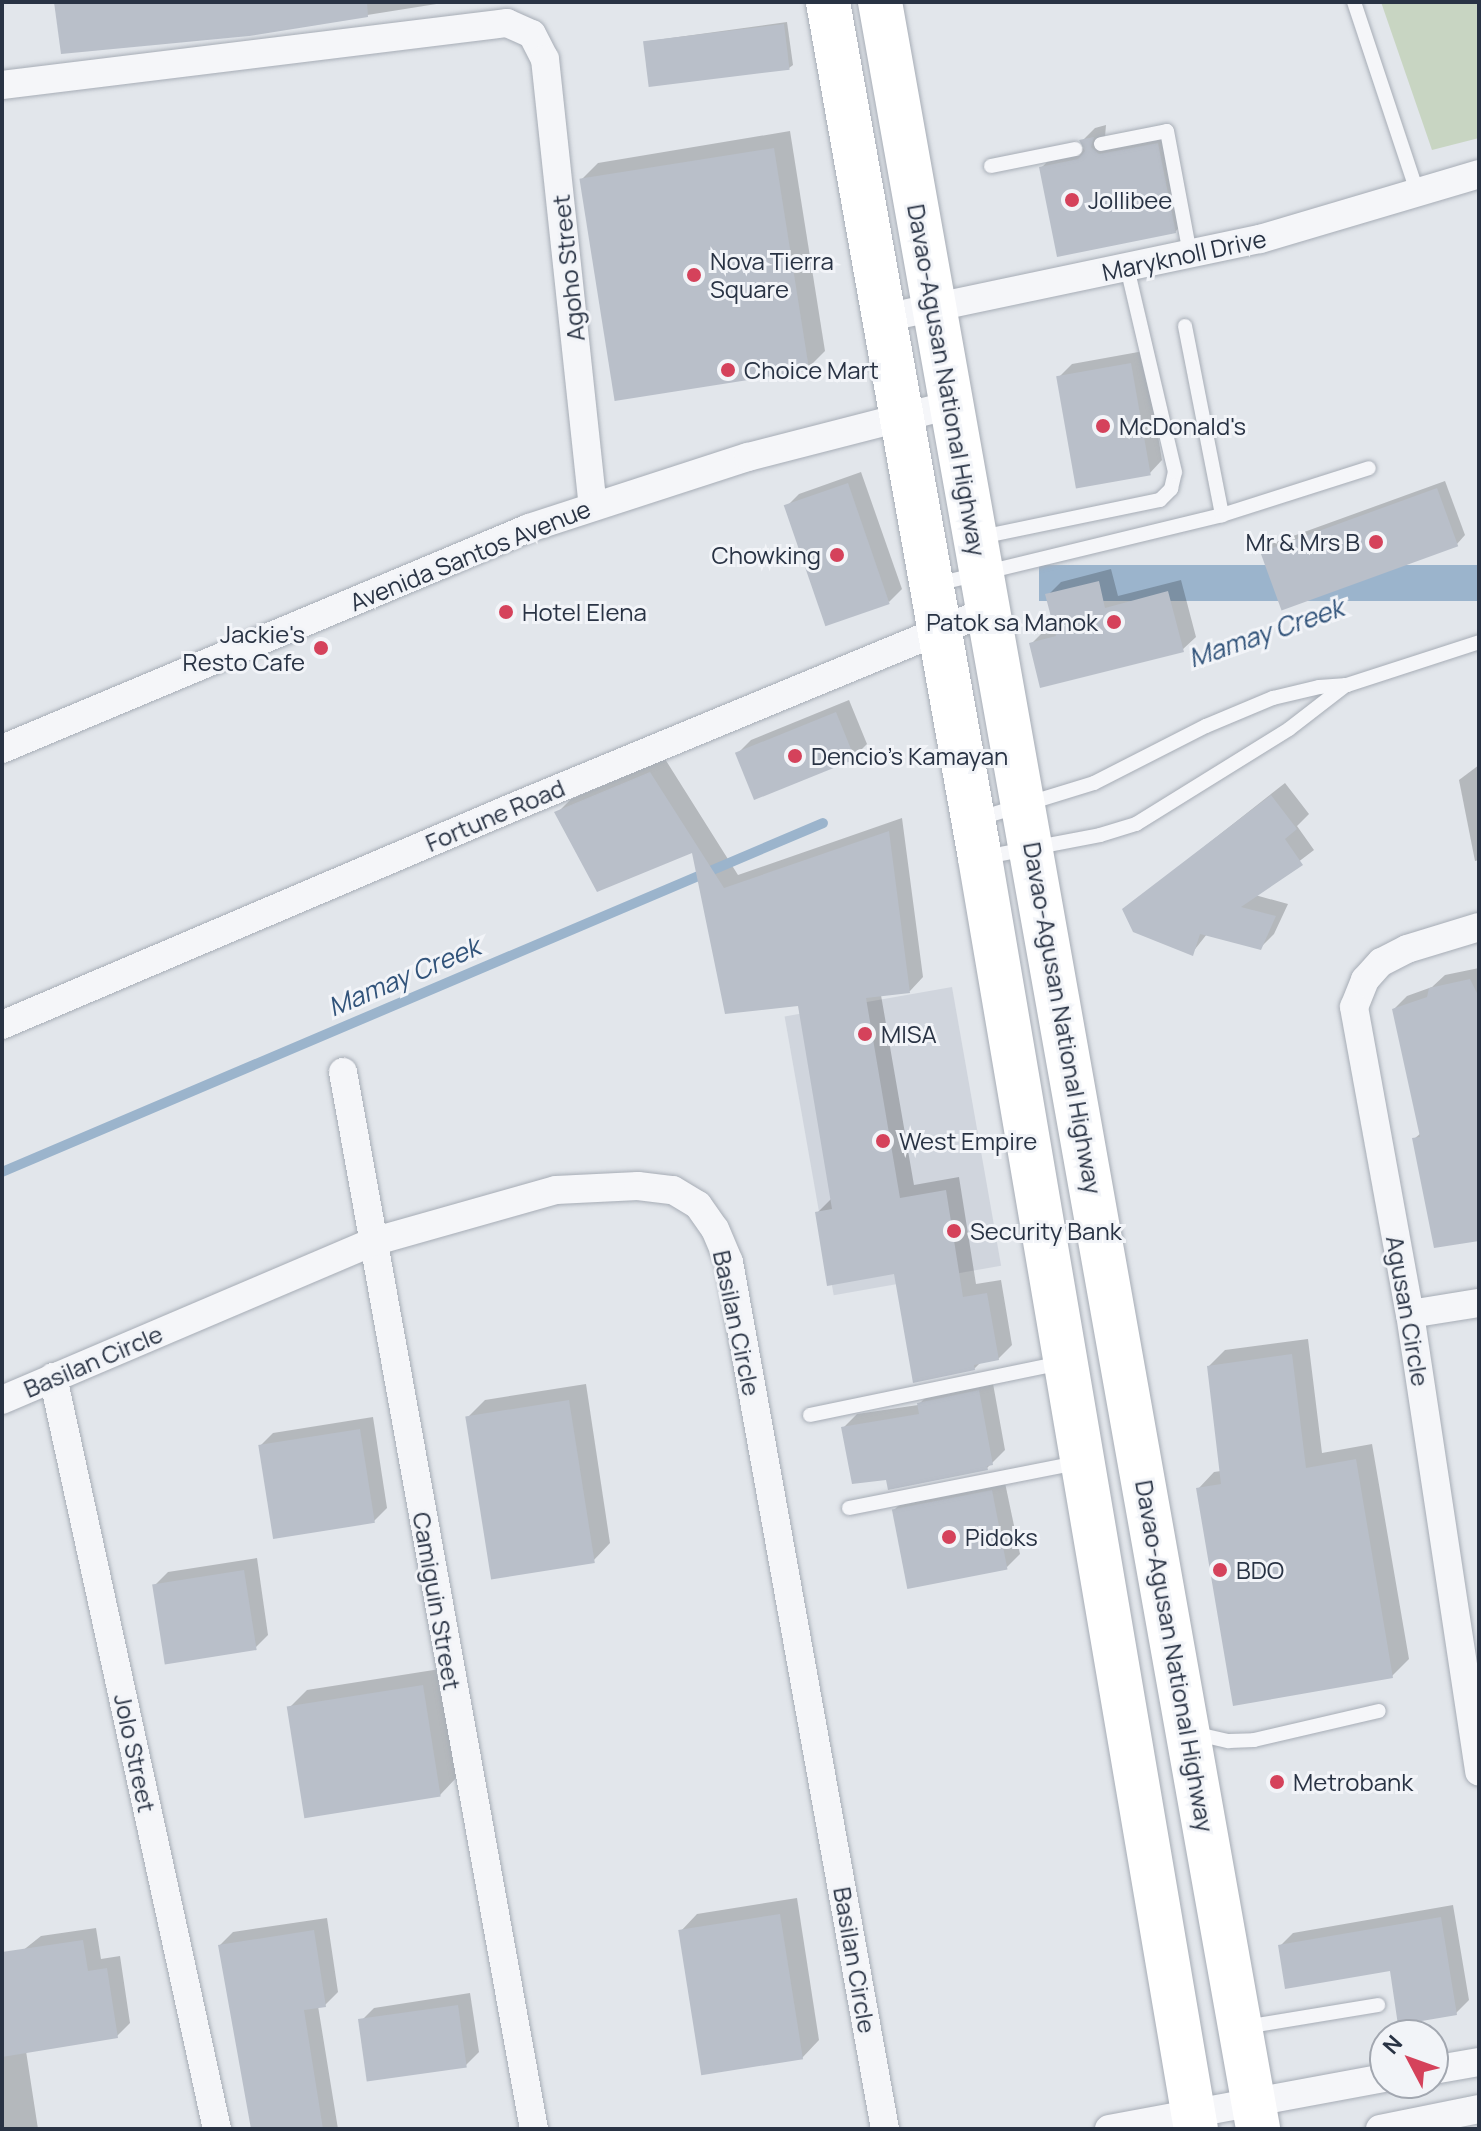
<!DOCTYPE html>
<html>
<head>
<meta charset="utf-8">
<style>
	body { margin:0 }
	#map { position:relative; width:1481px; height:2131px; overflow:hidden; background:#e2e6eb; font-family:Manrope,sans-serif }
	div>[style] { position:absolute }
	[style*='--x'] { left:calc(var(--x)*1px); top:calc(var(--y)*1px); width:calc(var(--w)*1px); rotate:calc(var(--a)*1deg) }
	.built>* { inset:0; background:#d0d5dd; transform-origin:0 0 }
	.green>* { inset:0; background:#c8d5c2 }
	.water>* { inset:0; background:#9bb4cc; transform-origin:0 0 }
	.shadow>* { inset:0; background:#0003 }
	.stream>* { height:10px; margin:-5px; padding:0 5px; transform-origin:5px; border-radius:5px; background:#9bb4cc }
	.building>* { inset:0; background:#b9bfc9; transform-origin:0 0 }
	.roads { filter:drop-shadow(0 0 2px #a7adb6) drop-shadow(0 0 2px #a7adb6) }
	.service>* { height:14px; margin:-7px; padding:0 7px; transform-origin:7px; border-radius:7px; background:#f5f6f9 }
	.minor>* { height:28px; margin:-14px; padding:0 14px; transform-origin:14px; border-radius:14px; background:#f5f6f9 }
	.primary>* { height:44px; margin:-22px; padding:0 22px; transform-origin:22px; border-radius:22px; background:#fff }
	.dots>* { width:22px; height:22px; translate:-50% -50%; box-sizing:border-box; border:4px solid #f2f4f8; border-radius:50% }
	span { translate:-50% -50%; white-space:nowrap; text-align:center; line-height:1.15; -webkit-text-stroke:6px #f2f4f8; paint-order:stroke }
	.poi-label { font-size:24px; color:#293344 }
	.left { translate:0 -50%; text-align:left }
	.right { translate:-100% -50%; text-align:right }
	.street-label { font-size:24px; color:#293344 }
	.water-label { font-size:26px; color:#31537a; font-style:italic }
	.frame { position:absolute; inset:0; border:4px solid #293344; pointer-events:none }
	.north { position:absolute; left:1369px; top:2019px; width:80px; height:80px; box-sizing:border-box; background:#f2f4f8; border:2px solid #a2a7b0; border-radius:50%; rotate:311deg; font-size:22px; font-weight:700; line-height:32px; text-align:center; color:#293344 }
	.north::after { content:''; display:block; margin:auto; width:28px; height:36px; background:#d5425b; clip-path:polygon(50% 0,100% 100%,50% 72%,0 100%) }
</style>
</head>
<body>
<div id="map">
	<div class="built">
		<div style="left:952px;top:987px;width:283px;height:170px;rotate:80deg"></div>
	</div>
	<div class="green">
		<div style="clip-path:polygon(1381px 2px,1479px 2px,1479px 138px,1432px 150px)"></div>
	</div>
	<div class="water">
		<div style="left:1479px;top:565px;width:36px;height:440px;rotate:90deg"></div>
	</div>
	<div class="shadow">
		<div style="clip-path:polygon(56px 2px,449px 2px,248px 34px)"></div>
		<div style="clip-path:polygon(787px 22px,793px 65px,789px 68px,645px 45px,649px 41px)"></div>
		<div style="clip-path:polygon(1106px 125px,1105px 137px,1170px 131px,1188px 218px,1175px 232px,1042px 167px,1055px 154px,1085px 148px,1082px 141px,1095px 128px)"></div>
		<div style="clip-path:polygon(790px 131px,825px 351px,808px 368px,581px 180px,598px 163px)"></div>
		<div style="clip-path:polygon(1144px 351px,1162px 460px,1149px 474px,1059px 377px,1072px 364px)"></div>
		<div style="clip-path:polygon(861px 472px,902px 589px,889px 602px,786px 507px,799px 494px)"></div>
		<div style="clip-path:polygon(1445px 481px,1465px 535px,1457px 544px,1263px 552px,1271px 544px)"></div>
		<div style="clip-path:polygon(1111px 569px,1118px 596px,1181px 580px,1196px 637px,1182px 650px,1031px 644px,1044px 631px,1056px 627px,1048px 595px,1061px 582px)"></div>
		<div style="clip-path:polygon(849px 700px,867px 744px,854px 757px,738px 753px,751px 740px)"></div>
		<div style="clip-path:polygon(665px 759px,738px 875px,902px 818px,923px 977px,910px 991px,881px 995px,914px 1185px,959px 1177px,976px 1284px,1001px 1280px,1012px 1345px,998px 1359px,981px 1362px,974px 1369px,895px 1272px,817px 1213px,832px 1198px,800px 1004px,693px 850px,557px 813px,571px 799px)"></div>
		<div style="clip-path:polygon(1479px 765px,1479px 860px,1475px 861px,1459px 780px)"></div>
		<div style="clip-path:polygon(1285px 783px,1309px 814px,1297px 826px,1314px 850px,1255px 895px,1288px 904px,1274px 934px,1260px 948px,1207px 934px,1192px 953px,1124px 910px)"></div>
		<div style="clip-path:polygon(1479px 968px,1479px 1239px,1414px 1139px,1421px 1133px,1394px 1009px,1407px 996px,1432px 987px,1445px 975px)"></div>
		<div style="clip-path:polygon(1308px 1339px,1322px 1453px,1372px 1444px,1409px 1659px,1392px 1676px,1198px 1489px,1214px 1472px,1221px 1471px,1209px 1366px,1225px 1350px)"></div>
		<div style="clip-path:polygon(992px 1378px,1005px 1450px,987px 1468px,888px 1477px,844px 1427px,857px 1414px,918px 1405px,932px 1391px)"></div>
		<div style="clip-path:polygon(586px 1384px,610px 1543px,593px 1561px,468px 1417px,485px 1400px)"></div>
		<div style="clip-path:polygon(373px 1417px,387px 1508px,374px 1521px,260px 1446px,273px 1433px)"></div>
		<div style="clip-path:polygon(1004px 1478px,1020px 1554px,1007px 1567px,894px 1510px,907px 1497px)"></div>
		<div style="clip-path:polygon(257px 1558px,268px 1635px,255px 1648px,155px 1585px,168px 1572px)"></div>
		<div style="clip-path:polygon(440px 1669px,457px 1777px,440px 1795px,289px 1708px,307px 1690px)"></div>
		<div style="clip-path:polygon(797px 1898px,819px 2040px,802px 2058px,680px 1932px,697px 1914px)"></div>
		<div style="clip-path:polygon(1453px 1905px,1469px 2000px,1456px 2013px,1391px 1968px,1280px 1946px,1293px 1933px)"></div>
		<div style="clip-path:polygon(327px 1918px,338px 1992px,325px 2005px,318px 2006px,338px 2129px,253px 2129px,220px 1945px,233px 1932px)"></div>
		<div style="clip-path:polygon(96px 1928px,101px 1959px,120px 1956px,130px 2023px,117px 2036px,26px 2051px,38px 2129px,2px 2129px,2px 1967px,41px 1936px)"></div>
		<div style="clip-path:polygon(470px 1993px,479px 2052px,466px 2065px,361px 2021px,374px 2008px)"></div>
	</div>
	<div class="stream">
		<div style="--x:2;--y:1172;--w:892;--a:-23.03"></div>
	</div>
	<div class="building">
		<div style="clip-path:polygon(54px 2px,367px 2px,368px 17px,249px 36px,61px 54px)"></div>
		<div style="left:784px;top:24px;width:46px;height:142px;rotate:83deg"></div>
		<div style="clip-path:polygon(1094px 137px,1091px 147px,1099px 154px,1158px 143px,1176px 233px,1057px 257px,1039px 167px,1078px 159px,1085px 151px,1079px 140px)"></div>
		<div style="left:774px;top:148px;width:225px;height:197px;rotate:81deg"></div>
		<div style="left:1131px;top:363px;width:114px;height:76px;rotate:80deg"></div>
		<div style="left:848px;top:483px;width:128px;height:68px;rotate:71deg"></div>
		<div style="left:1437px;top:488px;width:62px;height:188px;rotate:70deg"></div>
		<div style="clip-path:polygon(1099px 581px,1105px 608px,1168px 591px,1184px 652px,1040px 688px,1029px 643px,1056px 636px,1045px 594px)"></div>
		<div style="left:836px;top:712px;width:51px;height:109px;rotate:68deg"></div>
		<div style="clip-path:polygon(650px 772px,724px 888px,889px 831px,910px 993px,866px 998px,900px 1198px,946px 1190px,963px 1297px,987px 1293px,999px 1360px,974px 1365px,975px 1370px,913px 1383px,894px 1274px,827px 1286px,815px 1212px,832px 1209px,798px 1006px,725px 1014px,692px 853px,597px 892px,554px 812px)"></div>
		<div style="clip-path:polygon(1271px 795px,1297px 829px,1285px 839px,1303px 865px,1241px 907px,1276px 916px,1261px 950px,1200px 934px,1193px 956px,1133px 932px,1122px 909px)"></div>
		<div style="clip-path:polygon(1470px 979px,1479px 997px,1479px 1241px,1434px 1248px,1412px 1138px,1420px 1137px,1392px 1009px,1427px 997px,1429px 988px)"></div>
		<div style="clip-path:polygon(1292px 1354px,1306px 1468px,1356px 1459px,1393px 1678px,1233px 1706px,1196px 1488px,1221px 1484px,1207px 1366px)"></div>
		<div style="clip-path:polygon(979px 1390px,993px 1465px,987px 1466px,988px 1470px,888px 1490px,886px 1480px,852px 1484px,841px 1427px,919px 1414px,917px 1403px)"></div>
		<div style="left:569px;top:1400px;width:165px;height:105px;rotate:81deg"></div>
		<div style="left:360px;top:1429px;width:95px;height:103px;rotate:81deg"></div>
		<div style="left:992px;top:1490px;width:81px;height:102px;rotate:79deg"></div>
		<div style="left:244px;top:1570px;width:81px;height:93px;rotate:81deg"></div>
		<div style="left:423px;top:1685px;width:113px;height:138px;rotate:81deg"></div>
		<div style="left:780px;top:1914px;width:147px;height:103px;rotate:81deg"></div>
		<div style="clip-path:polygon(1441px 1917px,1457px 2015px,1398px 2025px,1390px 1971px,1285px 1989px,1278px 1945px)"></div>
		<div style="clip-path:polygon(314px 1930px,326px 2007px,304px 2010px,323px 2129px,251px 2129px,218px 1945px)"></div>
		<div style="clip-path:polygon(83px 1940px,88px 1971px,107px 1968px,118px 2038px,2px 2057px,2px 1952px)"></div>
		<div style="left:458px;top:2005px;width:63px;height:101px;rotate:82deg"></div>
	</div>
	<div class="roads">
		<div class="service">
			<div style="--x:1354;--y:2;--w:202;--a:71.6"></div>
			<div style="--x:1101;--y:144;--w:67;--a:-11.1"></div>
			<div style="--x:1167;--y:131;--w:125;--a:79.4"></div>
			<div style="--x:991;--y:166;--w:86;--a:-11.4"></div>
			<div style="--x:1185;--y:326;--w:193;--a:78.9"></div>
			<div style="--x:981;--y:537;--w:183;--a:-11.7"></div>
			<div style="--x:1160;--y:500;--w:16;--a:-45"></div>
			<div style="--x:1171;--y:489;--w:17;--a:-77"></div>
			<div style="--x:1175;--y:472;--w:211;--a:-103.2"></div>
			<div style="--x:937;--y:584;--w:293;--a:-13.6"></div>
			<div style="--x:1222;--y:515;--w:154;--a:-17.7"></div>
			<div style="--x:977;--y:819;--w:122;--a:-17.1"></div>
			<div style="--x:1094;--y:783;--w:126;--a:-27"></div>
			<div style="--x:1206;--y:726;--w:73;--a:-22.7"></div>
			<div style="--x:1273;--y:698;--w:47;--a:-13.4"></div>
			<div style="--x:1319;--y:687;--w:28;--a:-4"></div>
			<div style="--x:1347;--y:685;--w:139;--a:-18"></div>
			<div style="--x:985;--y:857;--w:117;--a:-10.8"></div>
			<div style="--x:1100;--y:835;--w:38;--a:-17"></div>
			<div style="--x:1136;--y:824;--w:180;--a:-31.8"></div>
			<div style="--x:1289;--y:729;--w:72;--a:-37.7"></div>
			<div style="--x:810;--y:1415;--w:255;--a:-11.7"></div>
			<div style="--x:849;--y:1508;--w:231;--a:-11.2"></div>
			<div style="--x:1193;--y:1733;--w:37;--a:13"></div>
			<div style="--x:1229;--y:1741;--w:25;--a:-2"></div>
			<div style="--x:1254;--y:1740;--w:128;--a:-13.1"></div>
			<div style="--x:1245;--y:2027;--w:135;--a:-9.4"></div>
		</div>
		<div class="minor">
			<div style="--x:2;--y:85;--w:509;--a:-7"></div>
			<div style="--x:507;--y:23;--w:27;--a:24"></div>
			<div style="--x:532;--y:34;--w:28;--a:63"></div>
			<div style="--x:545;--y:59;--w:449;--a:83.9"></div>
			<div style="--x:884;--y:318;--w:384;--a:-11.9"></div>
			<div style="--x:1260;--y:239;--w:228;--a:-16.5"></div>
			<div style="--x:2;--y:749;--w:571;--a:-22.75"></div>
			<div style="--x:529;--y:528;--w:230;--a:-18"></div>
			<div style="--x:748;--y:457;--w:213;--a:-14.4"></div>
			<div style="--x:1479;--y:927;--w:75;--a:163"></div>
			<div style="--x:1407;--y:949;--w:29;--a:153"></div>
			<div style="--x:1381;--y:962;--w:24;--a:132"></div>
			<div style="--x:1365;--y:980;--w:29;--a:112"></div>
			<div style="--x:1354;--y:1007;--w:312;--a:79.7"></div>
			<div style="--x:1410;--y:1314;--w:463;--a:81.4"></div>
			<div style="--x:2;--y:1025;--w:559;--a:-23.08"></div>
			<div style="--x:516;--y:806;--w:513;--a:-22.47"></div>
			<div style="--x:343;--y:1072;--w:1074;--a:79.76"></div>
			<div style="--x:1410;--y:1314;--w:70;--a:-9.1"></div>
			<div style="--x:53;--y:1377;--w:770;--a:77.7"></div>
			<div style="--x:2;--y:1400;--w:402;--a:-23.1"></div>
			<div style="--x:372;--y:1242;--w:191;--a:-15.8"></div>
			<div style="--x:556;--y:1190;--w:82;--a:-2.8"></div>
			<div style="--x:638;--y:1186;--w:35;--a:7"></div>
			<div style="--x:673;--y:1190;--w:29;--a:31"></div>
			<div style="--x:698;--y:1205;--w:29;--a:55"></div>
			<div style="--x:715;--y:1229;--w:36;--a:67"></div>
			<div style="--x:729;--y:1262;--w:881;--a:79.8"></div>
			<div style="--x:1433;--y:2070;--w:47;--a:-9.9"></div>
			<div style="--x:1109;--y:2129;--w:281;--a:-10.5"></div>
			<div style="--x:1380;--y:2129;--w:101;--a:-11.4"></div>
		</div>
		<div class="primary">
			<div style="--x:828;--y:2;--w:869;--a:79.93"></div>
			<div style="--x:980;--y:858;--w:1289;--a:80.36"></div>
			<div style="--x:880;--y:2;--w:2160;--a:79.92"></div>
		</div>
	</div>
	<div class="dots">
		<div style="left:1072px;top:200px;background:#d5425b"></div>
		<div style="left:694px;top:275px;background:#d5425b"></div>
		<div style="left:728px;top:370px;background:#d5425b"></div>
		<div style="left:1103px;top:426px;background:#d5425b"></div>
		<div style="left:1376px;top:542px;background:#d5425b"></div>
		<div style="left:837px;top:555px;background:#d5425b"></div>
		<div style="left:506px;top:612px;background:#d5425b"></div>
		<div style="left:1114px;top:622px;background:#d5425b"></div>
		<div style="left:321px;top:648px;background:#d5425b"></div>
		<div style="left:795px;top:756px;background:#d5425b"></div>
		<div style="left:865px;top:1034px;background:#d5425b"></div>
		<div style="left:883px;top:1141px;background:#d5425b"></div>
		<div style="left:954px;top:1231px;background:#d5425b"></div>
		<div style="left:949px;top:1537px;background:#d5425b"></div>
		<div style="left:1220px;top:1570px;background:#d5425b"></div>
		<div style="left:1277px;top:1782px;background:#d5425b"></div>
	</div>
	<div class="poi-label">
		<span class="left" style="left:1088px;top:200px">Jollibee</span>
		<span class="left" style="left:710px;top:275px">Nova Tierra<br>Square</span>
		<span class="left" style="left:744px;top:370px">Choice Mart</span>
		<span class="left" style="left:1119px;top:426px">McDonald's</span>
		<span class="right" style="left:1360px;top:542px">Mr &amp; Mrs B</span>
		<span class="right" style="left:821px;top:555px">Chowking</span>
		<span class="left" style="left:522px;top:612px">Hotel Elena</span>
		<span class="right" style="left:1098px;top:622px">Patok sa Manok</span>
		<span class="right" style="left:305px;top:648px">Jackie's<br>Resto Cafe</span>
		<span class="left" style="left:811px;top:756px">Dencio's Kamayan</span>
		<span class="left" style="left:881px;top:1034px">MISA</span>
		<span class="left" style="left:899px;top:1141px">West Empire</span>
		<span class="left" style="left:970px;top:1231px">Security Bank</span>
		<span class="left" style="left:965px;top:1537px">Pidoks</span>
		<span class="left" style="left:1236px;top:1570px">BDO</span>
		<span class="left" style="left:1293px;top:1782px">Metrobank</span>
	</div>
	<div class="street-label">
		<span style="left:1184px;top:255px;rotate:-12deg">Maryknoll Drive</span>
		<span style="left:568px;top:268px;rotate:-96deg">Agoho Street</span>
		<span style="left:947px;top:380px;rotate:80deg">Davao-Agusan National Highway</span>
		<span style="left:470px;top:555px;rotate:-22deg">Avenida Santos Avenue</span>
		<span style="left:495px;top:815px;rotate:-23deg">Fortune Road</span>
		<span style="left:1063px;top:1018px;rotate:80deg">Davao-Agusan National Highway</span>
		<span style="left:1408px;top:1311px;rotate:80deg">Agusan Circle</span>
		<span style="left:737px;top:1323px;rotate:78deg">Basilan Circle</span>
		<span style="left:93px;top:1361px;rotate:-23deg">Basilan Circle</span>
		<span style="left:437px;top:1601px;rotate:80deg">Camiguin Street</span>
		<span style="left:1175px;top:1656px;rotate:80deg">Davao-Agusan National Highway</span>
		<span style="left:135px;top:1753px;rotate:78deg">Jolo Street</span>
		<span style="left:855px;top:1960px;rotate:80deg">Basilan Circle</span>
	</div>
	<div class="water-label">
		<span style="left:1266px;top:633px;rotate:-19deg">Mamay Creek</span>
		<span style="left:404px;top:977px;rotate:-23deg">Mamay Creek</span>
	</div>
	<div class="frame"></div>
	<div class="north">N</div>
</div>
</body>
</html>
